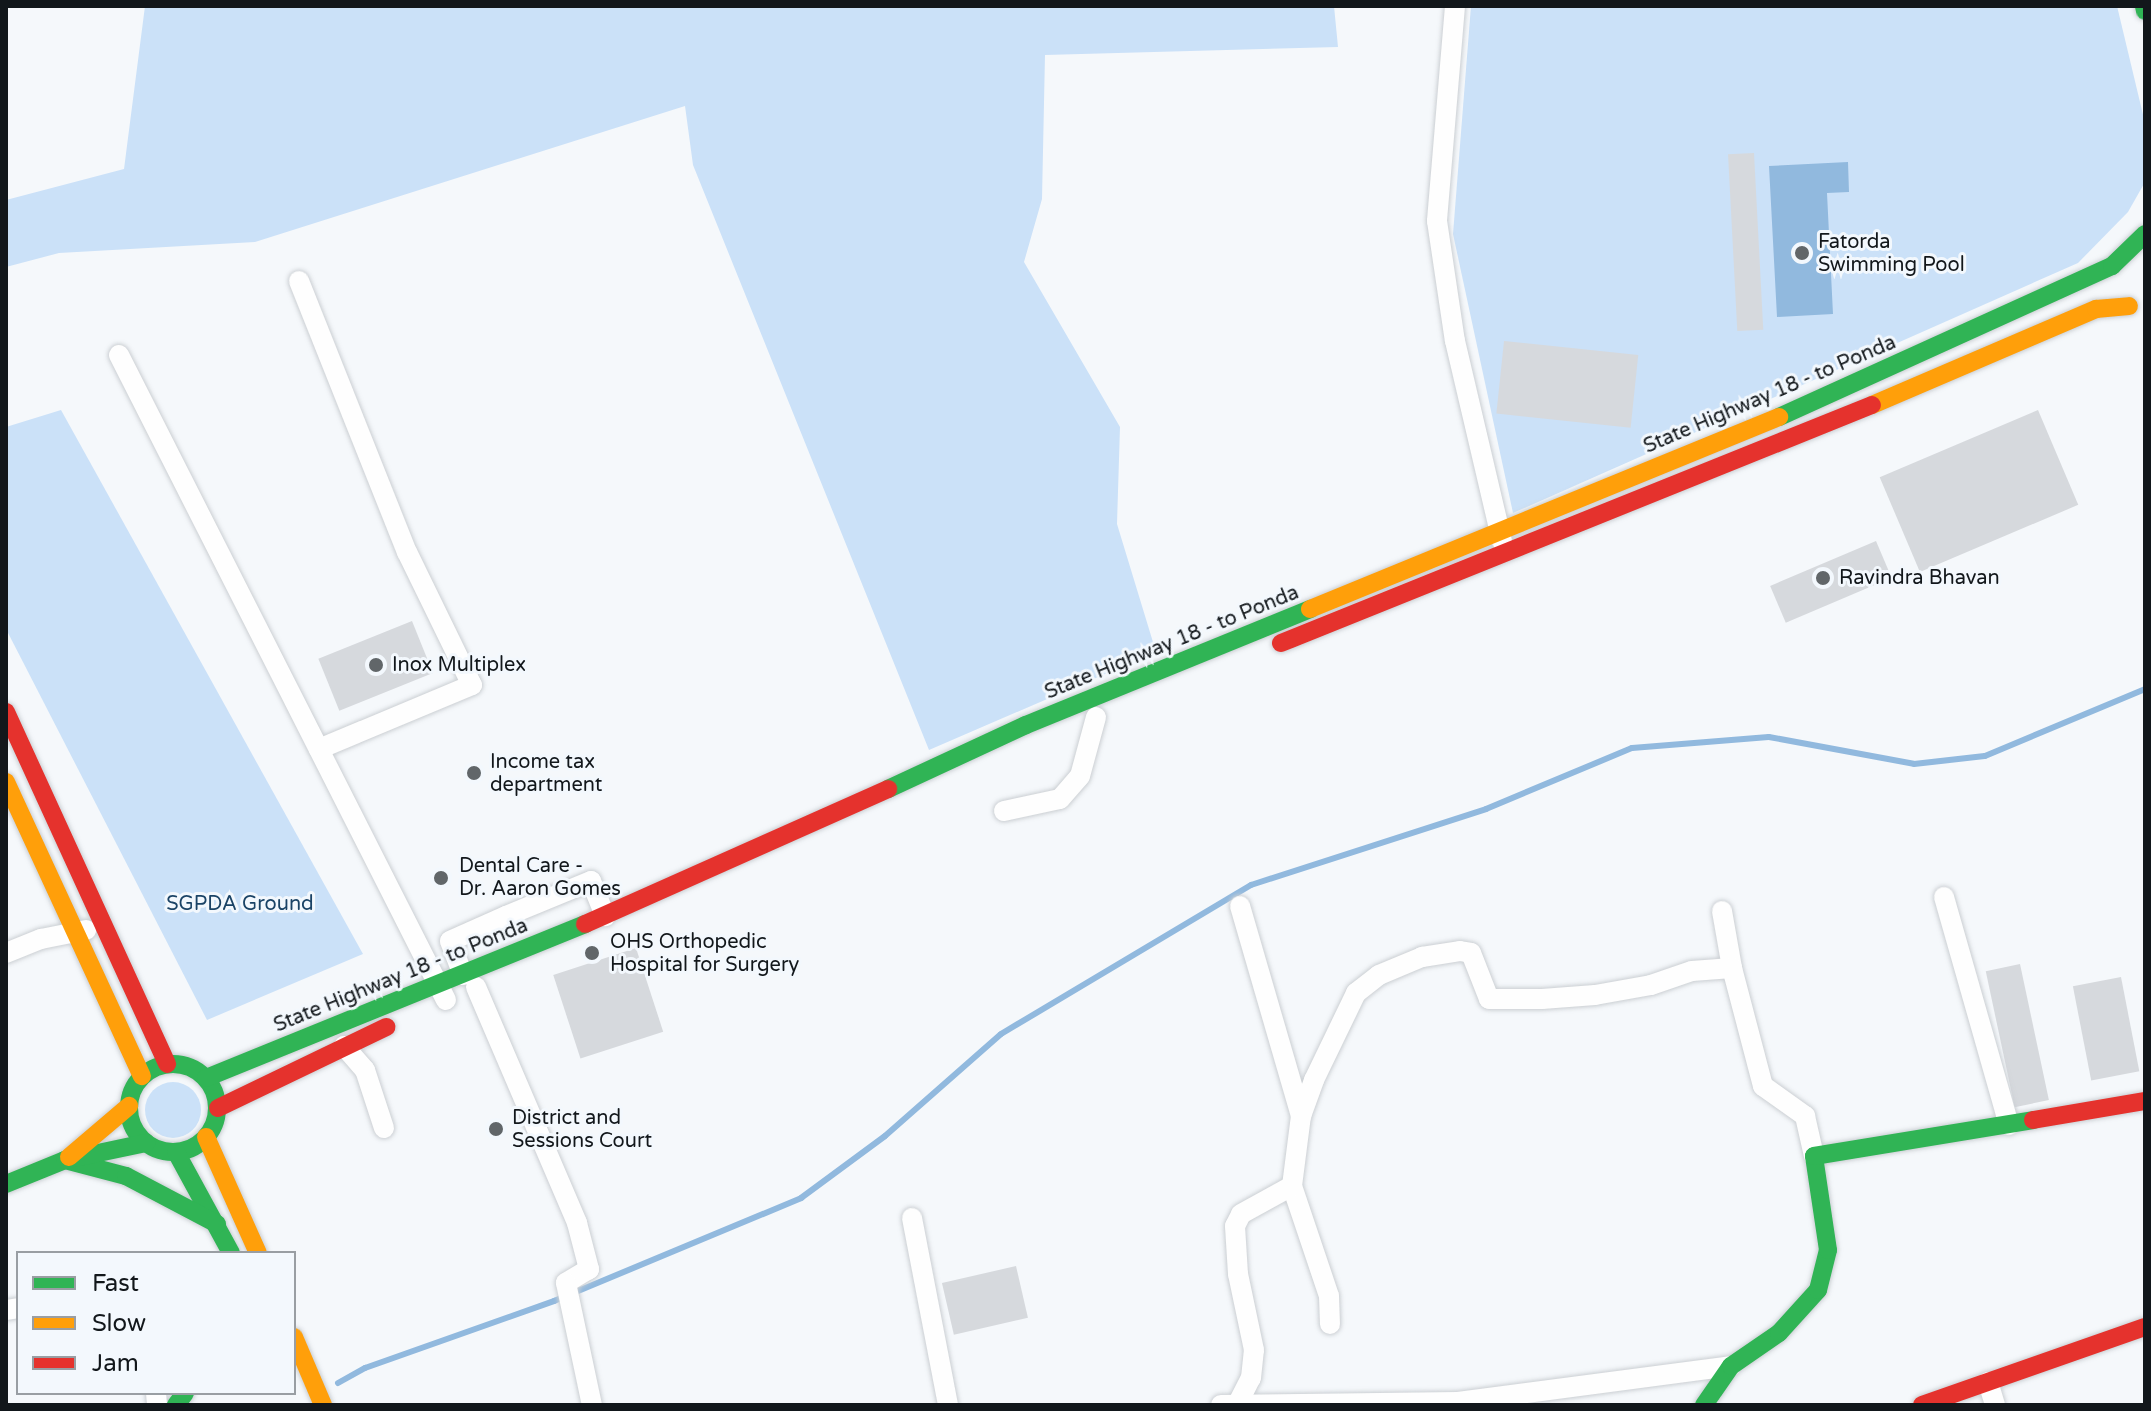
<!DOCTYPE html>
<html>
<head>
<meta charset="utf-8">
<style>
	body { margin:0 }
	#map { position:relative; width:2151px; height:1411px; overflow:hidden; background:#f5f8fb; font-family:"Varela Round",sans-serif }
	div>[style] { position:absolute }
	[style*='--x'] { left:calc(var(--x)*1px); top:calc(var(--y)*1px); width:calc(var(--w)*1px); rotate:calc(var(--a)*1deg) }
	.green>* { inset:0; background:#cbe1f8 }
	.round { border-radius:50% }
	.water>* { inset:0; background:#91b9de }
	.stream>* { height:6px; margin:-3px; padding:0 3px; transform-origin:3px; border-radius:3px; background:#91b9de }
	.building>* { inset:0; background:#d6d9dd; transform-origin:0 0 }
	.roads { filter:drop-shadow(0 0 2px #cbcfd3) drop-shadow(0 0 2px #cbcfd3) }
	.street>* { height:20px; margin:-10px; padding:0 10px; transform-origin:10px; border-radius:10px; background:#fefefe }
	.fast>* { height:18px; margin:-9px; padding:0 9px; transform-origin:9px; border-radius:9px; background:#30b455 }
	.fast>.ring { margin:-9px; padding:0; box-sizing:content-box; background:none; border:18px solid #30b455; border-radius:50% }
	.slow>* { height:18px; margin:-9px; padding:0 9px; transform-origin:9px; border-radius:9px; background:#ff9f0a }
	.jam>* { height:18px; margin:-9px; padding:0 9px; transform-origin:9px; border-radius:9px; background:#e5322d }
	.dots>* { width:22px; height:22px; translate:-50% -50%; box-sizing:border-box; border:4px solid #f3f8fd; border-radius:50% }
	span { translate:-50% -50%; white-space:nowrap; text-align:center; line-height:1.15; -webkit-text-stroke:6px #f3f8fd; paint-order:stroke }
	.poi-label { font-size:20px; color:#12171b }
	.left { translate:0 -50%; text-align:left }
	.street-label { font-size:20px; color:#12171b }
	.park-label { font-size:20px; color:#1a4366 }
	.frame { position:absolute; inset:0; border:8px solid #12171b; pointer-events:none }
	.legend { position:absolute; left:16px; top:1251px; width:280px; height:144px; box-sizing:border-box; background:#f3f8fd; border:2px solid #999ea3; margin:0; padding:10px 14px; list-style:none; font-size:24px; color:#12171b }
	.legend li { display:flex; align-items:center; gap:16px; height:40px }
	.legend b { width:40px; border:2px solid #999ea3 }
</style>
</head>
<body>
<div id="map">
	<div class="green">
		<div style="clip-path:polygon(145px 6px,1334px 6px,1338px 47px,1045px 55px,1042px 199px,1024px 262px,1120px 427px,1117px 524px,1156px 652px,929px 750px,693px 165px,685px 106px,255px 242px,59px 253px,6px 267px,6px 200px,124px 169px)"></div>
		<div style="clip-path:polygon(1471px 6px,2117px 6px,2145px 123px,2145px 182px,2128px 212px,2078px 263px,1513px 513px,1453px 234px)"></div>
		<div style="clip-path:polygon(61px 410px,363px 954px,207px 1020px,6px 629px,6px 427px)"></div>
		<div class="round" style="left:145px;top:1082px;width:56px;height:56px"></div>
	</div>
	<div class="water">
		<div style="clip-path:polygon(1848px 162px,1849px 192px,1827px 193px,1833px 314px,1777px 317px,1769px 166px)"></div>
	</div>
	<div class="stream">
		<div style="--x:338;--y:1383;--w:31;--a:-29"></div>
		<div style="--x:365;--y:1368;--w:201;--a:-19.5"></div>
		<div style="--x:554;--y:1301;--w:268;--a:-22.6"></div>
		<div style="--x:801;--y:1198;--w:104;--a:-36.4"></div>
		<div style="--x:885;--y:1136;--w:154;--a:-41.3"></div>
		<div style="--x:1001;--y:1034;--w:291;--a:-30.8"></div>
		<div style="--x:1251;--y:885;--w:247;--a:-17.9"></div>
		<div style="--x:1486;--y:809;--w:158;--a:-22.7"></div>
		<div style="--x:1632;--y:748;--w:137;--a:-4.6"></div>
		<div style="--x:1769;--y:737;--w:147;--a:10.5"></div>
		<div style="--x:1914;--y:764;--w:71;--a:-6.4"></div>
		<div style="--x:1985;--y:756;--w:173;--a:-22.7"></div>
	</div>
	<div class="building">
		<div style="left:1754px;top:153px;width:177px;height:26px;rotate:87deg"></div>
		<div style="left:1504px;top:341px;width:135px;height:73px;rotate:6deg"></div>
		<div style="left:2038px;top:410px;width:103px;height:172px;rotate:67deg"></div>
		<div style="left:1876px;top:541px;width:40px;height:115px;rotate:67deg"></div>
		<div style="left:412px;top:621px;width:56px;height:101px;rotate:68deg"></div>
		<div style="left:636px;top:948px;width:88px;height:87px;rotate:72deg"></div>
		<div style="left:2020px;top:964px;width:139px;height:35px;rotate:78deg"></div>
		<div style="left:2121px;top:977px;width:96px;height:49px;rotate:79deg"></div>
		<div style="left:1016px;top:1266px;width:53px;height:76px;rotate:77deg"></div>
	</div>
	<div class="roads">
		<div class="street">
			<div style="--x:1455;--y:6;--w:216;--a:94.8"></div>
			<div style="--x:1437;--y:221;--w:121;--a:81.5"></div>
			<div style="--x:1455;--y:341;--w:206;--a:76.8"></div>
			<div style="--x:299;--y:281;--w:292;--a:68.3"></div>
			<div style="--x:407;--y:552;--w:148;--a:64"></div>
			<div style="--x:472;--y:685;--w:166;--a:157.3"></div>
			<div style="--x:119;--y:355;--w:723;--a:63.12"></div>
			<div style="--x:1004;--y:811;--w:57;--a:-12.1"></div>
			<div style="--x:1060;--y:799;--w:30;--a:-49"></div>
			<div style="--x:1080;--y:776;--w:61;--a:-74.8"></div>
			<div style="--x:1944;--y:897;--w:237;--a:74.1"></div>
			<div style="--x:1240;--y:906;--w:219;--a:73.8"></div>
			<div style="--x:1722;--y:911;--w:58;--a:80"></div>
			<div style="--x:6;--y:953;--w:38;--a:-22"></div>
			<div style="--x:41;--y:939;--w:46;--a:-11.3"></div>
			<div style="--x:463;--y:975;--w:36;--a:-111"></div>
			<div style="--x:450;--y:941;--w:61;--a:-24.1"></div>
			<div style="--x:506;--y:916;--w:92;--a:-22.4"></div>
			<div style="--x:591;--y:881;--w:38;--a:68"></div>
			<div style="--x:476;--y:987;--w:257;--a:66.8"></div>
			<div style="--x:577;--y:1223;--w:48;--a:75.4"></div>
			<div style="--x:589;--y:1269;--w:27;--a:149"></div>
			<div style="--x:566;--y:1283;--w:125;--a:78"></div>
			<div style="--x:344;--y:1046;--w:32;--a:49"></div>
			<div style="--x:365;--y:1070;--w:61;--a:71.9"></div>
			<div style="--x:1292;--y:1186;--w:116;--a:71.4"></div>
			<div style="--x:1329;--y:1296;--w:28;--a:88"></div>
			<div style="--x:912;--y:1218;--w:190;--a:79.1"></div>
			<div style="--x:6;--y:1310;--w:12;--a:-9"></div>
			<div style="--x:1988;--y:1382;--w:24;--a:73"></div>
			<div style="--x:156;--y:1393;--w:12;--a:85"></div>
			<div style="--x:1238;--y:1403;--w:28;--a:-63"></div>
			<div style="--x:1251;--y:1378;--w:28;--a:-84"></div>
			<div style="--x:1254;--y:1350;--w:78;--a:-101.9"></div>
			<div style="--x:1238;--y:1274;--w:48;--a:-93.6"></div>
			<div style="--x:1235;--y:1226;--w:13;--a:-63"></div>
			<div style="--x:1241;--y:1214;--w:58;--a:-28.8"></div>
			<div style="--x:1292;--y:1186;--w:71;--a:-82.7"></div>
			<div style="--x:1301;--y:1116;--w:38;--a:-70"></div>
			<div style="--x:1314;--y:1080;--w:97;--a:-64.2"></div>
			<div style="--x:1356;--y:993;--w:29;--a:-38"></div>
			<div style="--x:1379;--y:975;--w:47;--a:-22.7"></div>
			<div style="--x:1422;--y:957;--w:38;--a:-9"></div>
			<div style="--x:1460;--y:951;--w:11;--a:10"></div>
			<div style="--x:1471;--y:953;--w:49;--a:68.6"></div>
			<div style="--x:1489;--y:999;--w:53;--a:0"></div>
			<div style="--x:1542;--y:999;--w:53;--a:-4.3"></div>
			<div style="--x:1595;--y:995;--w:57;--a:-10.1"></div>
			<div style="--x:1651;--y:985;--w:43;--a:-18.9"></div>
			<div style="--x:1692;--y:971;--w:40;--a:-4.3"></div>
			<div style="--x:1732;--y:968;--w:122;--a:75.3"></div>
			<div style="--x:1763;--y:1086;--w:52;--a:35.5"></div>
			<div style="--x:1805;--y:1116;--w:41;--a:77.3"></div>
			<div style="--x:1221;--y:1405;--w:237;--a:-0.7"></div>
			<div style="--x:1458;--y:1402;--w:275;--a:-7.5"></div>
		</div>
		<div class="fast">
			<div style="--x:2144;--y:6;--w:5;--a:79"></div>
			<div style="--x:1779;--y:417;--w:366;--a:-24.4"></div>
			<div style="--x:2112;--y:266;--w:46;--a:-44.1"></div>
			<div style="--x:888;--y:789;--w:152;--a:-24.9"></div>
			<div style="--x:1026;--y:725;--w:307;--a:-22.2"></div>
			<div class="ring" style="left:129px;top:1064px;width:70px;height:70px"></div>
			<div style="--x:206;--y:1078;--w:409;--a:-22.1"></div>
			<div style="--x:176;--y:1152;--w:115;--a:61.4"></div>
			<div style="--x:65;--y:1160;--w:63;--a:14.7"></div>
			<div style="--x:126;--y:1176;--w:103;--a:27.8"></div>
			<div style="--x:6;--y:1184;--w:64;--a:-22.1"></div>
			<div style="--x:65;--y:1160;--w:83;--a:-11.9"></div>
			<div style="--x:176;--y:1405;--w:15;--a:-53"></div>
			<div style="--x:1704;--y:1405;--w:47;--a:-55.3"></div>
			<div style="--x:1731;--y:1366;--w:58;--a:-34.5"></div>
			<div style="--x:1779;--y:1333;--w:58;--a:-47.8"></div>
			<div style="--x:1818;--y:1290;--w:41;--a:-76"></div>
			<div style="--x:1828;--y:1250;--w:95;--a:-98.5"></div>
			<div style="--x:1814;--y:1156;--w:222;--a:-9.3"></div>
		</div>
		<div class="slow">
			<div style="--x:1872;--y:405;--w:244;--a:-23.2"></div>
			<div style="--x:2096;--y:309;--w:33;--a:-5"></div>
			<div style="--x:1310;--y:609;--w:507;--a:-22.26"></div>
			<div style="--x:6;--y:782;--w:324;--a:65.2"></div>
			<div style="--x:206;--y:1137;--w:127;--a:65.9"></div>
			<div style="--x:69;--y:1157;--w:79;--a:-40.4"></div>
			<div style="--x:294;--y:1337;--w:74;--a:66.9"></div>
		</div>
		<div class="jam">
			<div style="--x:1281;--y:643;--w:637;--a:-21.94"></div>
			<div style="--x:6;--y:712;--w:387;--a:65.4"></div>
			<div style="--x:585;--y:924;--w:332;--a:-24"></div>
			<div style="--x:218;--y:1108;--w:187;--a:-25.7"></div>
			<div style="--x:2033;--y:1120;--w:114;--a:-9.6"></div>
			<div style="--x:1922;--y:1405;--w:236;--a:-19.3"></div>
		</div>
	</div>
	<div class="dots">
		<div style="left:1802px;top:253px;background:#616669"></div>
		<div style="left:1823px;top:578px;background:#616669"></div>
		<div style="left:376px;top:665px;background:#616669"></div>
		<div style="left:474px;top:773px;background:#616669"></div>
		<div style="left:441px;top:878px;background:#616669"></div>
		<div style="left:592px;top:953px;background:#616669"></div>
		<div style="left:496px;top:1129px;background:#616669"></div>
	</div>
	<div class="poi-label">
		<span class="left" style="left:1818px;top:254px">Fatorda<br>Swimming Pool</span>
		<span class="left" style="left:1839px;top:578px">Ravindra Bhavan</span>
		<span class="left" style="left:392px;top:665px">Inox Multiplex</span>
		<span class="left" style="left:490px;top:774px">Income tax<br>department</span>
		<span class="left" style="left:459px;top:878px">Dental Care -<br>Dr. Aaron Gomes</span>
		<span class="left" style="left:610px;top:954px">OHS Orthopedic<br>Hospital for Surgery</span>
		<span class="left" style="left:512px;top:1130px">District and<br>Sessions Court</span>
	</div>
	<div class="street-label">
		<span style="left:1770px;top:395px;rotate:-23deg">State Highway 18 - to Ponda</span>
		<span style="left:1172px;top:643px;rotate:-22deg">State Highway 18 - to Ponda</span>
		<span style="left:401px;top:976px;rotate:-22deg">State Highway 18 - to Ponda</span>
	</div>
	<div class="park-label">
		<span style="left:240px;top:904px">SGPDA Ground</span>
	</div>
	<div class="frame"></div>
	<ul class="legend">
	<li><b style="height:10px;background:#30b455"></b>Fast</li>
	<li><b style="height:10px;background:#ff9f0a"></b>Slow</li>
	<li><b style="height:10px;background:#e5322d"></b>Jam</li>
	</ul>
</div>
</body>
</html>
